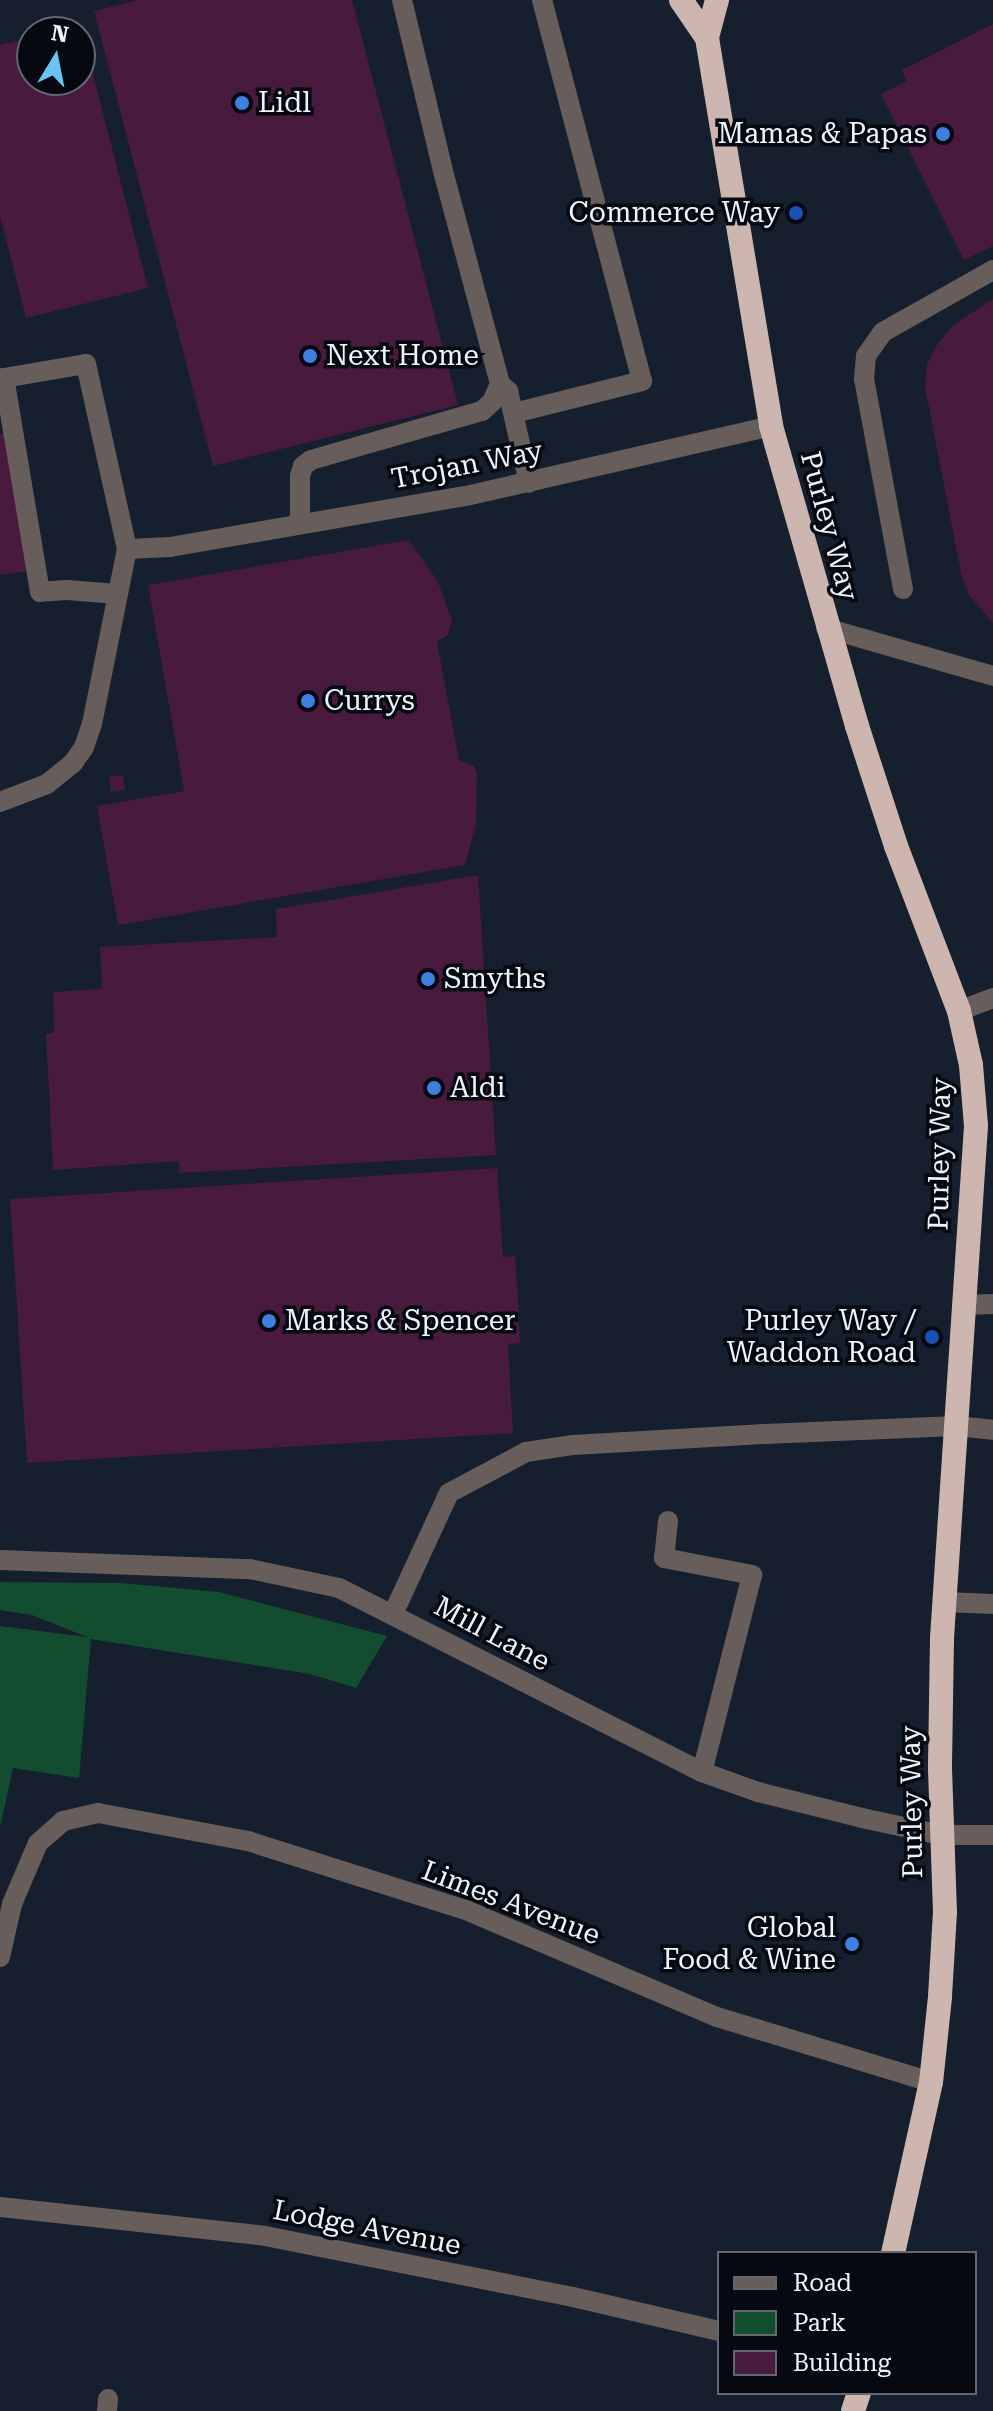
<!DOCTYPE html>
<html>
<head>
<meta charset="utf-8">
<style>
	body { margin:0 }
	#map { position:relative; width:993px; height:2411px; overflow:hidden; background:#161f2d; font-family:"Roboto Serif",serif }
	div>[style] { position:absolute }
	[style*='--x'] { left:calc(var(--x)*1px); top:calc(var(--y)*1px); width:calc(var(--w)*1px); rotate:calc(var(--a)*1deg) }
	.green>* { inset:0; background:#124d30 }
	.building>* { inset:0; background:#481a3e; transform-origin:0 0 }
	.minor>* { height:20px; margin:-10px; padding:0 10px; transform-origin:10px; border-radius:10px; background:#675e5b }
	.highway>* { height:24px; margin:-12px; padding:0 12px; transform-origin:12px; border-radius:12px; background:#ceb6b0 }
	.dots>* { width:22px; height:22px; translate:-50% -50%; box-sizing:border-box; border:4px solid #06090f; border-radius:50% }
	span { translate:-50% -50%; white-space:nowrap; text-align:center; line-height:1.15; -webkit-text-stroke:7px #06090f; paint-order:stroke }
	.poi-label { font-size:28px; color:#eef4fe }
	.left { translate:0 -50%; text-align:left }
	.right { translate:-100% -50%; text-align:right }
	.street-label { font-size:28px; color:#eef4fe }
	.legend { position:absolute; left:717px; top:2251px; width:260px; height:144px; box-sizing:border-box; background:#06090f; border:2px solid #63676f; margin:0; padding:10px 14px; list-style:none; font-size:24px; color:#eef4fe }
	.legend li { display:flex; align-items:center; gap:16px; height:40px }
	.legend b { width:40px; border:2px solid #63676f }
	.north { position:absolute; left:16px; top:16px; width:80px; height:80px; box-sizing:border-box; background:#06090f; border:2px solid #63676f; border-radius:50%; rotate:10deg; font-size:22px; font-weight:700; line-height:32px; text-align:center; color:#eef4fe }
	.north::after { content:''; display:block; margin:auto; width:28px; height:36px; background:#69c4f1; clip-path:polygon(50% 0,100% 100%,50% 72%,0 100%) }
</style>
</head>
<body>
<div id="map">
	<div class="green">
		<div style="clip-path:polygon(0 1582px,121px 1583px,219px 1592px,387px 1636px,356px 1688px,310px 1674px,91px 1639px,79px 1778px,13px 1768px,0 1827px,0 1626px,87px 1637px,32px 1615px,0 1610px)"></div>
	</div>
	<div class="building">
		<div style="clip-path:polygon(138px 0,352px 0,458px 405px,213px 466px,94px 11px)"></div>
		<div style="clip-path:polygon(80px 24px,148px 288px,26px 318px,0 216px,0 45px,32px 37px,32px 80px,80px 80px,80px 32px,54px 31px)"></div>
		<div style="clip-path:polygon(993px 24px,993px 246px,964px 260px,881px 94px,907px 81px,902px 70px)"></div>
		<div style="clip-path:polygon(993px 299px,993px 623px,969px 595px,962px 578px,925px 387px,927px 364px,937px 345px,952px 326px)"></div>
		<div style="clip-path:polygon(4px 433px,27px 571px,0 575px,0 434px)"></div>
		<div style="clip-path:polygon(409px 540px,438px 582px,452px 620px,448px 635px,437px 642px,459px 760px,474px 766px,477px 775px,476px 824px,465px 865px,118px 925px,97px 806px,184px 791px,148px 585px)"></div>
		<div style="left:123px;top:775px;width:15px;height:14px;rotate:82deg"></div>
		<div style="clip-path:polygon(478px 875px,496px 1155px,179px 1173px,179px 1161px,53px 1170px,46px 1034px,54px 1033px,53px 992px,102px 989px,100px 947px,277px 937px,276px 909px)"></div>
		<div style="clip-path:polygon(497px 1168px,503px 1257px,515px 1256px,518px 1299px,520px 1343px,508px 1344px,513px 1433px,27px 1463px,10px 1199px)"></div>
	</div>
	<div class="minor">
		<div style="--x:402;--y:0;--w:176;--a:76.5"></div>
		<div style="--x:443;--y:171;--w:220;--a:75"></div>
		<div style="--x:500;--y:384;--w:11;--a:41"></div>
		<div style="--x:508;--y:391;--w:94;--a:77.1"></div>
		<div style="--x:514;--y:413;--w:132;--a:-14"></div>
		<div style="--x:642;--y:381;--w:394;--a:-104.7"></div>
		<div style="--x:300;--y:523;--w:47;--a:-90"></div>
		<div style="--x:300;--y:476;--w:10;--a:-73"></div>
		<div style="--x:303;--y:466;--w:10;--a:-37"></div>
		<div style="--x:311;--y:460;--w:178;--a:-16"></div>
		<div style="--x:482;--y:411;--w:13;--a:-42"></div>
		<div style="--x:492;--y:402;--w:20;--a:-66"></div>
		<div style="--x:903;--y:589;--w:214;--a:-100.5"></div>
		<div style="--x:864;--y:379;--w:23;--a:-85"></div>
		<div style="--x:866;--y:356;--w:29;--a:-55"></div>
		<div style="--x:883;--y:332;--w:126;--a:-29.4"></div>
		<div style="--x:117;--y:594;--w:50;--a:-175.4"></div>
		<div style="--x:67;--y:590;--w:27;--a:176"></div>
		<div style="--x:40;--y:592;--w:217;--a:-99.5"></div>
		<div style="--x:4;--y:378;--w:83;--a:-9.7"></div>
		<div style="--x:86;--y:364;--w:189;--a:77.5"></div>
		<div style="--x:826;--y:628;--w:174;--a:16"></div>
		<div style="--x:0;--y:802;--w:50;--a:-21"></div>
		<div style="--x:47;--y:784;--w:33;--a:-39"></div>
		<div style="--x:73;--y:763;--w:19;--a:-55"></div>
		<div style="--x:84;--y:747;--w:24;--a:-71"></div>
		<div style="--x:92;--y:724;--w:178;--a:-78.7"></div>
		<div style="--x:127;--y:549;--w:43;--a:-2.7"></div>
		<div style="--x:170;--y:547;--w:300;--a:-9.8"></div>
		<div style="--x:466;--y:496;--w:313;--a:-12.9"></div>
		<div style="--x:959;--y:1011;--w:36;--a:-21"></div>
		<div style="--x:965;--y:1305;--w:28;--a:-2"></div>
		<div style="--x:668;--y:1521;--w:37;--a:96"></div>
		<div style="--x:664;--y:1558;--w:90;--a:10.9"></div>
		<div style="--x:752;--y:1575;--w:203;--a:104.2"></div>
		<div style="--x:0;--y:1560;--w:250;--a:2.1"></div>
		<div style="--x:250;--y:1569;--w:91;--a:12.1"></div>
		<div style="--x:339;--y:1588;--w:407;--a:26.9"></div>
		<div style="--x:702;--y:1772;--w:59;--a:19.7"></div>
		<div style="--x:758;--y:1792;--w:107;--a:14"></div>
		<div style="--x:862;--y:1818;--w:81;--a:12.1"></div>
		<div style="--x:941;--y:1835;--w:52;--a:0"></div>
		<div style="--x:944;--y:1602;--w:49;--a:2.3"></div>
		<div style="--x:393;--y:1614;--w:133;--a:-65.2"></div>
		<div style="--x:449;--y:1493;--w:87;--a:-28"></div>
		<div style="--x:526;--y:1452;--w:48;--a:-8.5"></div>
		<div style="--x:573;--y:1445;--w:192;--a:-3.3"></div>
		<div style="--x:765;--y:1434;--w:192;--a:-2.4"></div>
		<div style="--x:957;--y:1426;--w:36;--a:6"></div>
		<div style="--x:0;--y:1957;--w:54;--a:-77.2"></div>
		<div style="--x:12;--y:1904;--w:66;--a:-66.9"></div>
		<div style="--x:38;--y:1843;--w:33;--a:-41"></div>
		<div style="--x:63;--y:1821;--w:36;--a:-13"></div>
		<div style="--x:98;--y:1813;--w:153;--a:10.6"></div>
		<div style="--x:248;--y:1841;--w:229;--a:17.6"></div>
		<div style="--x:466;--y:1910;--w:273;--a:23.1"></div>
		<div style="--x:717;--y:2017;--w:224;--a:16.9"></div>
		<div style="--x:0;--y:2207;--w:267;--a:6.2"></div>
		<div style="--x:265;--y:2236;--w:314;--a:11.2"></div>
		<div style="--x:573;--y:2297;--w:150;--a:13.1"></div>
		<div style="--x:107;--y:2411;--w:12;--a:-85"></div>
	</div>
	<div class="highway">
		<div style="--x:681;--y:0;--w:46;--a:55.6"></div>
		<div style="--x:717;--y:0;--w:39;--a:105"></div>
		<div style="--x:707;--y:38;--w:393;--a:80.6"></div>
		<div style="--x:771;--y:426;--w:312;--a:74"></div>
		<div style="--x:857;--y:726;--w:126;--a:72"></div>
		<div style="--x:896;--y:846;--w:177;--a:69.1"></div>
		<div style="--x:959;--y:1011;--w:55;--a:77.5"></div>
		<div style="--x:971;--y:1065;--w:61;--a:85.3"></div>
		<div style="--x:976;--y:1126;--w:513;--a:93.8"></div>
		<div style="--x:942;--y:1638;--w:131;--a:90.9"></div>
		<div style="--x:940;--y:1769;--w:143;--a:88"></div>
		<div style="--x:945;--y:1912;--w:85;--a:93.4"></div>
		<div style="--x:940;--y:1997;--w:85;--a:96"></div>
		<div style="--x:931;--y:2082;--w:175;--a:102.5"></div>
		<div style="--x:853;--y:2411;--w:19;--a:-72"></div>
	</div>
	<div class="dots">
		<div style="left:242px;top:103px;background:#3f7fe0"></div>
		<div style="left:943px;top:134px;background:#3f7fe0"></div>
		<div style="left:796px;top:213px;background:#1a4fb4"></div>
		<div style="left:310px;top:356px;background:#3f7fe0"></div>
		<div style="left:308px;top:701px;background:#3f7fe0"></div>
		<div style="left:428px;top:979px;background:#3f7fe0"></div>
		<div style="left:434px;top:1088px;background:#3f7fe0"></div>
		<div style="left:269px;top:1321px;background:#3f7fe0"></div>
		<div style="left:932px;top:1337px;background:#1a4fb4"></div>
		<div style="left:852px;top:1944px;background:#3f7fe0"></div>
	</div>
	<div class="poi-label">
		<span class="left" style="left:258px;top:103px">Lidl</span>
		<span class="right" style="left:927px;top:134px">Mamas &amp; Papas</span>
		<span class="right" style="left:780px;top:213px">Commerce Way</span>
		<span class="left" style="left:326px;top:356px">Next Home</span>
		<span class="left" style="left:324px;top:701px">Currys</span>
		<span class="left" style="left:444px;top:979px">Smyths</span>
		<span class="left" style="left:450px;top:1088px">Aldi</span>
		<span class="left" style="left:285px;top:1321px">Marks &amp; Spencer</span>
		<span class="right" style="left:916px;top:1337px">Purley Way /<br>Waddon Road</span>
		<span class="right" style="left:836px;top:1944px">Global<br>Food &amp; Wine</span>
	</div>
	<div class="street-label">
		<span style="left:467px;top:465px;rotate:-11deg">Trojan Way</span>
		<span style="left:829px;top:526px;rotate:75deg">Purley Way</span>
		<span style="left:940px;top:1154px;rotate:-89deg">Purley Way</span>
		<span style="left:492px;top:1634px;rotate:28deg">Mill Lane</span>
		<span style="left:912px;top:1802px;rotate:-91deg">Purley Way</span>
		<span style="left:511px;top:1903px;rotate:21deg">Limes Avenue</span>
		<span style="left:367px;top:2228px;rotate:11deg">Lodge Avenue</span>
	</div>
	<ul class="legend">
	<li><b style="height:10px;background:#675e5b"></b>Road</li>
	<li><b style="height:22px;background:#124d30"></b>Park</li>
	<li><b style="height:22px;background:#481a3e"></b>Building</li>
	</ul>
	<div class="north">N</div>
</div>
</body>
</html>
